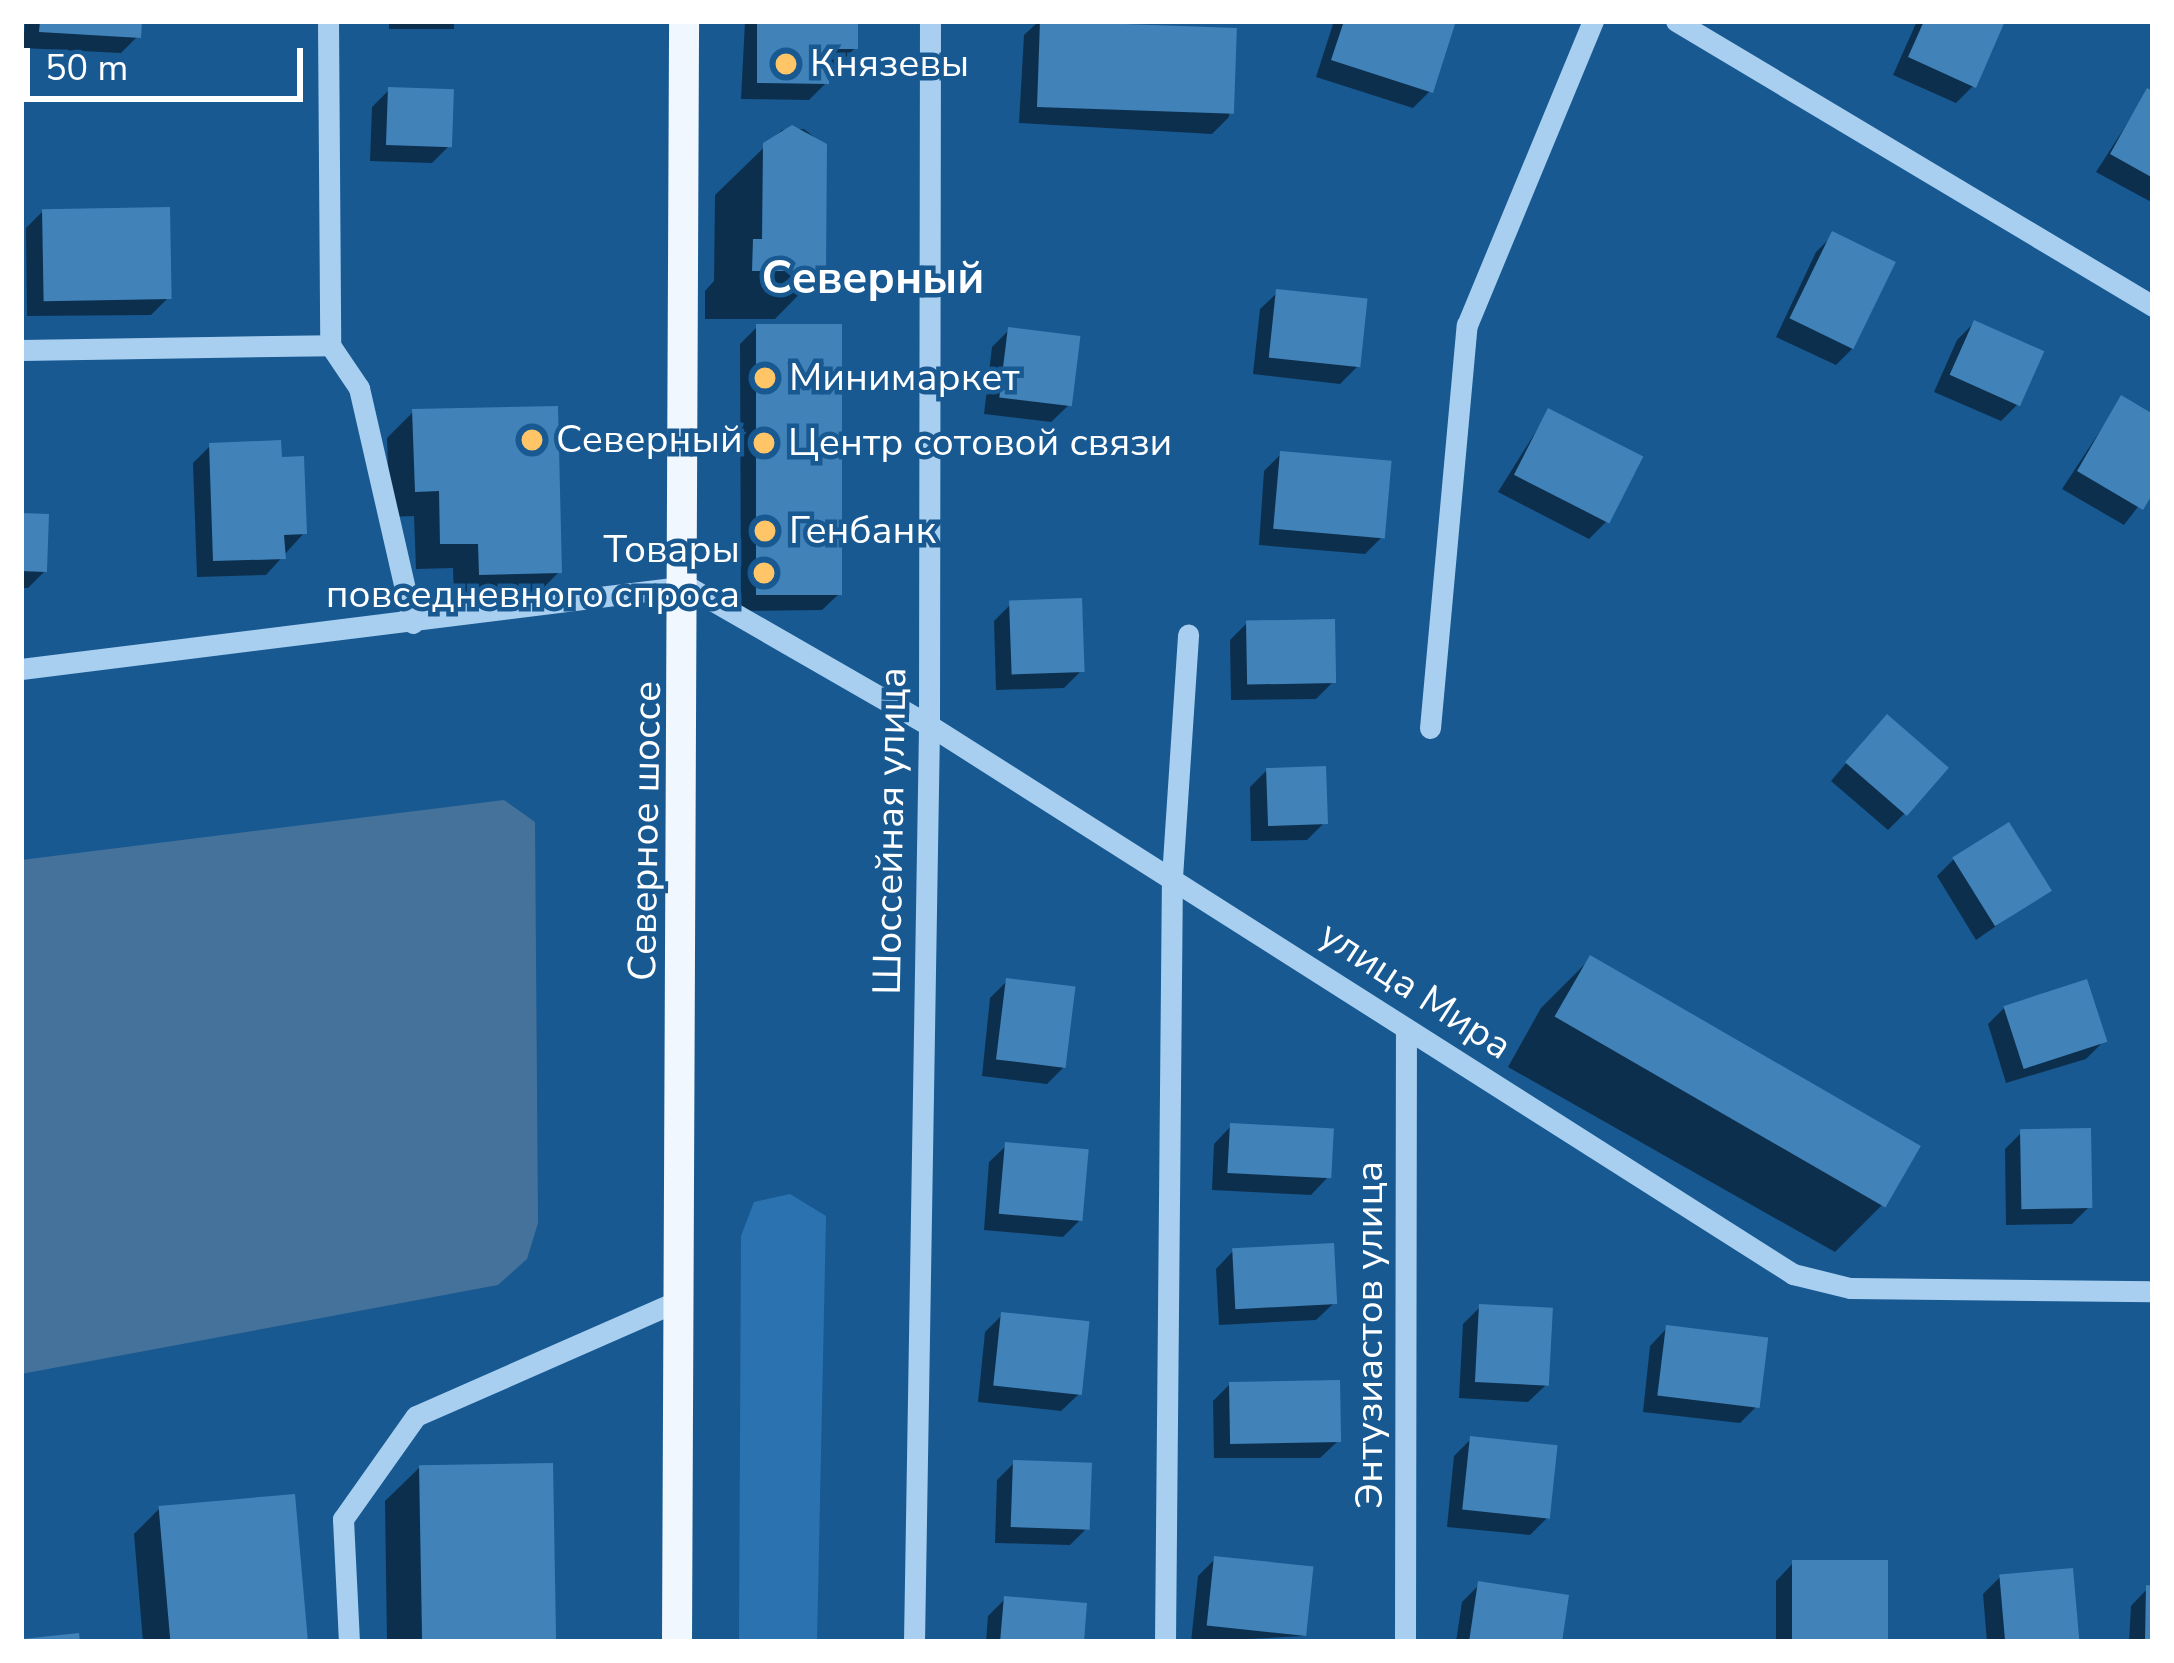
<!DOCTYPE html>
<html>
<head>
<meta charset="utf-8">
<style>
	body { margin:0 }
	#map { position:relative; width:2174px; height:1663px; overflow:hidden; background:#185992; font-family:"Nunito Sans",sans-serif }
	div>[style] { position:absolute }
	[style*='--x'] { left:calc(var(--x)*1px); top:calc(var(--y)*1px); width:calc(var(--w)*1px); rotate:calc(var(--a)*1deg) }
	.green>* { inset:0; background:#2b73b0 }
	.water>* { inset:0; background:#44729b }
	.shadow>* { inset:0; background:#0007; transform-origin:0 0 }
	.building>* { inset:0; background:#4182b9; transform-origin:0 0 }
	.minor>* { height:21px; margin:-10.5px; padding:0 10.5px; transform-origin:10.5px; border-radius:10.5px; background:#a8cff0 }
	.major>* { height:30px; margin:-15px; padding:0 15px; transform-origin:15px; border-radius:15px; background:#f0f7ff }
	.dots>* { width:33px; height:33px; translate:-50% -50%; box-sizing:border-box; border:6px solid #185992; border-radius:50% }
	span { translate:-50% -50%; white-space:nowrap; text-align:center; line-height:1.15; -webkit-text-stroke:9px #185992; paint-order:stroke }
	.poi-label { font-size:39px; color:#fff }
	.left { translate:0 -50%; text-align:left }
	.right { translate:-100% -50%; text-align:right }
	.street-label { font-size:39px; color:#fff }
	.quarter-label { font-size:45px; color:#fff; font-weight:700 }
	.frame { position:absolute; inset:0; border:24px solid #fff; pointer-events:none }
	.scale { position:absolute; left:24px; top:48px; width:279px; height:54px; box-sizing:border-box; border:6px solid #fff; border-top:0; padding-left:15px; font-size:36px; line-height:42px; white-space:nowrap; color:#fff; -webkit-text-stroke:9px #185992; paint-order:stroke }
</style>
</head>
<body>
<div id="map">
	<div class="green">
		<div style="clip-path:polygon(790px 1194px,826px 1216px,817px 1642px,739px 1642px,741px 1236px,754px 1202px)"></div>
	</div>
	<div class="water">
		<div style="clip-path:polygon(504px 800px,535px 822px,538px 1223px,527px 1259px,498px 1285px,21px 1374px,21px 860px)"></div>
	</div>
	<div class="shadow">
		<div style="clip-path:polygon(25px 21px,139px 21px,138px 36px,121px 53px,23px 48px)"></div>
		<div style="left:389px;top:21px;width:65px;height:8px"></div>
		<div style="clip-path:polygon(745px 21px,855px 21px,855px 48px,838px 65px,826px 65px,826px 83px,809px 100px,741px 99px)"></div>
		<div style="clip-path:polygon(1039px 21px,1234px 30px,1229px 117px,1212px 134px,1019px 123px,1024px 35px)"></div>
		<div style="clip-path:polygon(1334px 21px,1453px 21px,1430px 91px,1413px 108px,1316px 77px)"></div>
		<div style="clip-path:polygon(1917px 21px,2002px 21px,1973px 86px,1956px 103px,1893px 75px)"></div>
		<div style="clip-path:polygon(389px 90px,449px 146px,432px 163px,370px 161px,372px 107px)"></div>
		<div style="clip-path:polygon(2148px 91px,2153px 94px,2153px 203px,2096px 172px)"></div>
		<div style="clip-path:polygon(804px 129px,824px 145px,823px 270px,775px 319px,705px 319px,705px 291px,714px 281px,715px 195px,782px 130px)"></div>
		<div style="clip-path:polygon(43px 211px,168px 298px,151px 315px,27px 316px,26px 228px)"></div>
		<div style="clip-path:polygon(1833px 235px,1853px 348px,1836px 365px,1776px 337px,1816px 252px)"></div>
		<div style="clip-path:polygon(1278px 292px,1357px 367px,1340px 384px,1253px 374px,1260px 309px)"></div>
		<div style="clip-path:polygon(1974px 323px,2018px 404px,2001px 421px,1934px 392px,1957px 340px)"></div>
		<div style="clip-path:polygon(757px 327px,840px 593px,822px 610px,741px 611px,740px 344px)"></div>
		<div style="clip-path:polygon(1009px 330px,1069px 405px,1051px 422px,984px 414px,992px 347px)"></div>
		<div style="clip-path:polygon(2121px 399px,2153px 417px,2153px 487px,2124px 525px,2062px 489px)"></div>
		<div style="clip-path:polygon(413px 412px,559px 572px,533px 598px,454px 599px,453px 568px,416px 569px,414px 516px,390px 517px,387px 438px)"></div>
		<div style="clip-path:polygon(1548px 412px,1606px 522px,1589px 539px,1498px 492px)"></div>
		<div style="clip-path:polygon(210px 446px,279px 460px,304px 533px,266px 575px,197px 577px,193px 463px)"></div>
		<div style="clip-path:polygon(1281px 454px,1382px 537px,1365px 554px,1259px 545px,1264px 471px)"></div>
		<div style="clip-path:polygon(21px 516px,45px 571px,28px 588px,21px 588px)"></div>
		<div style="clip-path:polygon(1011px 604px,1081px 671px,1064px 688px,996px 690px,994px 621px)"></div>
		<div style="clip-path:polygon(1247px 623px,1333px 682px,1316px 699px,1231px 700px,1230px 640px)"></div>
		<div style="clip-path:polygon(1870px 735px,1905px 813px,1888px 830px,1831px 781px)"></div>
		<div style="clip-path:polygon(1267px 770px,1325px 822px,1307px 840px,1251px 841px,1250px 787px)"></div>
		<div style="clip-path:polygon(1954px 859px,2048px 890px,1976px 940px,1937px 876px)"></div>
		<div style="clip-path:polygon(1590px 959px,1884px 1203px,1835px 1252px,1508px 1067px,1541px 1008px)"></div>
		<div style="clip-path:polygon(1007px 981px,1064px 1067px,1047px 1084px,982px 1076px,990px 998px)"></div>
		<div style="clip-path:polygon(2005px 1007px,2103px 1042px,2086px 1059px,2006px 1083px,1988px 1024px)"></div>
		<div style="clip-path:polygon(1231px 1126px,1328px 1177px,1311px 1195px,1212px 1190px,1214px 1144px)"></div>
		<div style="clip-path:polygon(2022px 1132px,2089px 1207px,2072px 1224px,2006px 1225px,2005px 1149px)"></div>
		<div style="clip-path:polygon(1007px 1145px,1080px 1220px,1063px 1237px,984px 1230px,989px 1162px)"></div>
		<div style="clip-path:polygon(1233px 1251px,1334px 1303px,1316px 1320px,1219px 1325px,1216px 1269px)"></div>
		<div style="clip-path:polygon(1480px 1307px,1546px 1385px,1528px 1402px,1459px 1398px,1463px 1324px)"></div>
		<div style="clip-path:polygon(1002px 1315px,1079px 1394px,1061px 1411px,978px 1402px,985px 1332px)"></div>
		<div style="clip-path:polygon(1667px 1328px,1757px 1406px,1740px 1423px,1643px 1412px,1650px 1346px)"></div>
		<div style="clip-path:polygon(1230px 1384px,1338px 1441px,1320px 1458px,1214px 1458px,1213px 1401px)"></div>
		<div style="clip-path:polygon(1471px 1439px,1547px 1518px,1530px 1535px,1447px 1527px,1454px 1456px)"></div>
		<div style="clip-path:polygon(1014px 1463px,1087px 1528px,1070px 1545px,995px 1543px,997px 1480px)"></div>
		<div style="clip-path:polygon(420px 1467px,552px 1642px,387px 1642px,385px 1501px)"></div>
		<div style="clip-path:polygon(160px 1508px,305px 1642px,143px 1642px,134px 1534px)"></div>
		<div style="clip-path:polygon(1215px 1559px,1304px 1636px,1191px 1642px,1198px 1576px)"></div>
		<div style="clip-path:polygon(1793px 1563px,1885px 1642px,1776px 1642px,1776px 1581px)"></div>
		<div style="clip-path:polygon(2000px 1577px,2076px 1642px,1987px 1642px,1983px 1594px)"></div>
		<div style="clip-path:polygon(1479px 1585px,1559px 1642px,1456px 1642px,1462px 1602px)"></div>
		<div style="clip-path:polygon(2148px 1588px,2153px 1642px,2129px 1642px,2131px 1606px)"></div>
		<div style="clip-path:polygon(1005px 1599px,1081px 1642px,986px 1642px,988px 1616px)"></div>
	</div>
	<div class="building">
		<div style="clip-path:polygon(40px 21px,142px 21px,141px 38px,39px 32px)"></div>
		<div style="clip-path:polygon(757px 21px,858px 21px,858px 49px,830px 49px,829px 84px,757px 83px)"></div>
		<div style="left:1040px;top:21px;width:197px;height:86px;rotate:2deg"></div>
		<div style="clip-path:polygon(1344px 21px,1456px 21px,1433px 93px,1331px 60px)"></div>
		<div style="clip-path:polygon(1924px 21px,2005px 21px,1976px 88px,1908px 57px)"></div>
		<div style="left:388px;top:87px;width:66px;height:58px;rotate:2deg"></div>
		<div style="clip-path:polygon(2147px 88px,2153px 91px,2153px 178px,2110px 154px)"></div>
		<div style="clip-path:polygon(792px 125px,827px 144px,826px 271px,752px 271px,753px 239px,762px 239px,763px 143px)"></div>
		<div style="left:170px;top:207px;width:92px;height:128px;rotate:89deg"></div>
		<div style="left:1832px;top:231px;width:71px;height:97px;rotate:26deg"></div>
		<div style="left:1276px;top:289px;width:92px;height:69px;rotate:6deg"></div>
		<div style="left:1974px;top:320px;width:77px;height:60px;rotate:24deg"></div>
		<div style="left:756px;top:324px;width:86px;height:271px"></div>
		<div style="left:1008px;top:327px;width:73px;height:71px;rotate:7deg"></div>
		<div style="clip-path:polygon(2121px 395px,2153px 414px,2153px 493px,2143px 510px,2077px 471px)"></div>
		<div style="clip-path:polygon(558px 406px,562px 573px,479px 575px,478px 544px,440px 544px,439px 491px,415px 492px,412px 409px)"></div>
		<div style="left:1548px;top:408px;width:107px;height:75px;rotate:27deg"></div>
		<div style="clip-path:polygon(281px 440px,282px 457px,304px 456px,307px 534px,284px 535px,286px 559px,213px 561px,209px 443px)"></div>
		<div style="left:1280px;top:451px;width:112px;height:78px;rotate:5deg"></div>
		<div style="left:21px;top:513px;width:28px;height:58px;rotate:2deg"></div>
		<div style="left:1082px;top:598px;width:74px;height:73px;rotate:88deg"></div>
		<div style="left:1335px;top:619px;width:64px;height:89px;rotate:89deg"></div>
		<div style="left:1887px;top:714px;width:82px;height:64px;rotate:41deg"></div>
		<div style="left:1326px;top:766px;width:58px;height:60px;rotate:88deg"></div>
		<div style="left:2009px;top:822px;width:81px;height:67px;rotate:58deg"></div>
		<div style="left:1590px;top:955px;width:382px;height:71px;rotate:30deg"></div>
		<div style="left:1006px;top:978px;width:70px;height:82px;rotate:7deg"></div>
		<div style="left:2087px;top:979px;width:66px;height:88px;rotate:72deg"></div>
		<div style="left:1230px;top:1123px;width:104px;height:50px;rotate:3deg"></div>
		<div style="left:2091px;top:1128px;width:80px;height:71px;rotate:89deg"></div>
		<div style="left:1005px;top:1142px;width:84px;height:72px;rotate:5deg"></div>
		<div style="left:1334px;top:1243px;width:61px;height:102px;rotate:87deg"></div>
		<div style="left:1479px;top:1304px;width:74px;height:78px;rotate:3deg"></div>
		<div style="left:1001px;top:1312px;width:89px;height:74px;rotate:6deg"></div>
		<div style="left:1666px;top:1325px;width:103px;height:71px;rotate:7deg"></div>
		<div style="left:1340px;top:1380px;width:62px;height:111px;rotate:89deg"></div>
		<div style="left:1470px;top:1436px;width:88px;height:74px;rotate:6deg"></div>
		<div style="left:1013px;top:1460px;width:79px;height:67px;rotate:2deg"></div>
		<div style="left:553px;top:1463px;width:179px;height:134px;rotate:89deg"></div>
		<div style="left:295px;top:1494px;width:149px;height:137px;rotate:85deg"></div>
		<div style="left:1214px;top:1556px;width:100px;height:70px;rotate:6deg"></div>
		<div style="left:1792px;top:1560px;width:96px;height:82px"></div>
		<div style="left:2073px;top:1568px;width:74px;height:74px;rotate:85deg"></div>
		<div style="clip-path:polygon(1478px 1581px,1569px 1595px,1562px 1642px,1469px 1642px)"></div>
		<div style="clip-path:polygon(2146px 1585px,2153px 1586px,2153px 1642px,2145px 1642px)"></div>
		<div style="clip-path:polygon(1004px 1596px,1087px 1603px,1084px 1642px,1000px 1642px)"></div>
		<div style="clip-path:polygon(79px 1633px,80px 1642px,22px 1642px,22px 1639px)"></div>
	</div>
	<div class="minor">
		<div style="--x:328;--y:21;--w:324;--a:89.6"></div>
		<div style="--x:330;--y:345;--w:52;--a:56"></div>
		<div style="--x:359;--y:388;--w:241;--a:77.1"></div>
		<div style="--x:1676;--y:21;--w:556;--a:30.86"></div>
		<div style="--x:21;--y:350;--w:309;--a:-0.9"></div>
		<div style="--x:21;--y:669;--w:671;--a:-7.1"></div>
		<div style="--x:687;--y:586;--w:279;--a:29.9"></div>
		<div style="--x:929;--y:725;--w:1024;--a:32.43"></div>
		<div style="--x:1793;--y:1274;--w:59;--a:13.8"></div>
		<div style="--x:1850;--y:1288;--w:303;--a:0.6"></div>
		<div style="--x:1430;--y:728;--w:405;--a:-84.8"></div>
		<div style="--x:1467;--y:325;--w:329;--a:-67.5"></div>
		<div style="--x:349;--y:1642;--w:123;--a:-92.8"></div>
		<div style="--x:343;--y:1519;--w:126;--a:-54.7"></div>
		<div style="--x:416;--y:1416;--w:288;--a:-23.7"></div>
		<div style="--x:914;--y:1642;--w:917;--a:-89.06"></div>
		<div style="--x:929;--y:725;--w:704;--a:-89.92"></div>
		<div style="--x:1165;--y:1642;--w:765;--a:-89.48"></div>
		<div style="--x:1172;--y:877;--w:243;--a:-86.2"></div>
		<div style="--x:1405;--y:1642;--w:613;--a:-89.91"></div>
	</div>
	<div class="major">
		<div style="--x:677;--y:1642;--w:1621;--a:-89.75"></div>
	</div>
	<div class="dots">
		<div style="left:786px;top:64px;background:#ffc566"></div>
		<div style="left:765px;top:378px;background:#ffc566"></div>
		<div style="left:532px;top:440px;background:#ffc566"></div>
		<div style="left:764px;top:443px;background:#ffc566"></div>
		<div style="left:765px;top:531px;background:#ffc566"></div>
		<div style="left:764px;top:573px;background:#ffc566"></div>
	</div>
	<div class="poi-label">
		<span class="left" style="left:810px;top:64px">Князевы</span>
		<span class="left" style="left:789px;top:378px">Минимаркет</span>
		<span class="left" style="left:556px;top:440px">Северный</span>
		<span class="left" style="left:788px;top:443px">Центр сотовой связи</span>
		<span class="left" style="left:789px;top:531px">Генбанк</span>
		<span class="right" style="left:740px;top:573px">Товары<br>повседневного спроса</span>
	</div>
	<div class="street-label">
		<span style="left:646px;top:831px;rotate:-89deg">Северное шоссе</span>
		<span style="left:891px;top:831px;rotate:-89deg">Шоссейная улица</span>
		<span style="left:1415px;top:991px;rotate:33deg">улица Мира</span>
		<span style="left:1370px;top:1335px;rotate:-90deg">Энтузиастов улица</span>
	</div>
	<div class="quarter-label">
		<span style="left:873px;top:279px">Северный</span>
	</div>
	<div class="frame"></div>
	<div class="scale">50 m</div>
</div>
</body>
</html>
